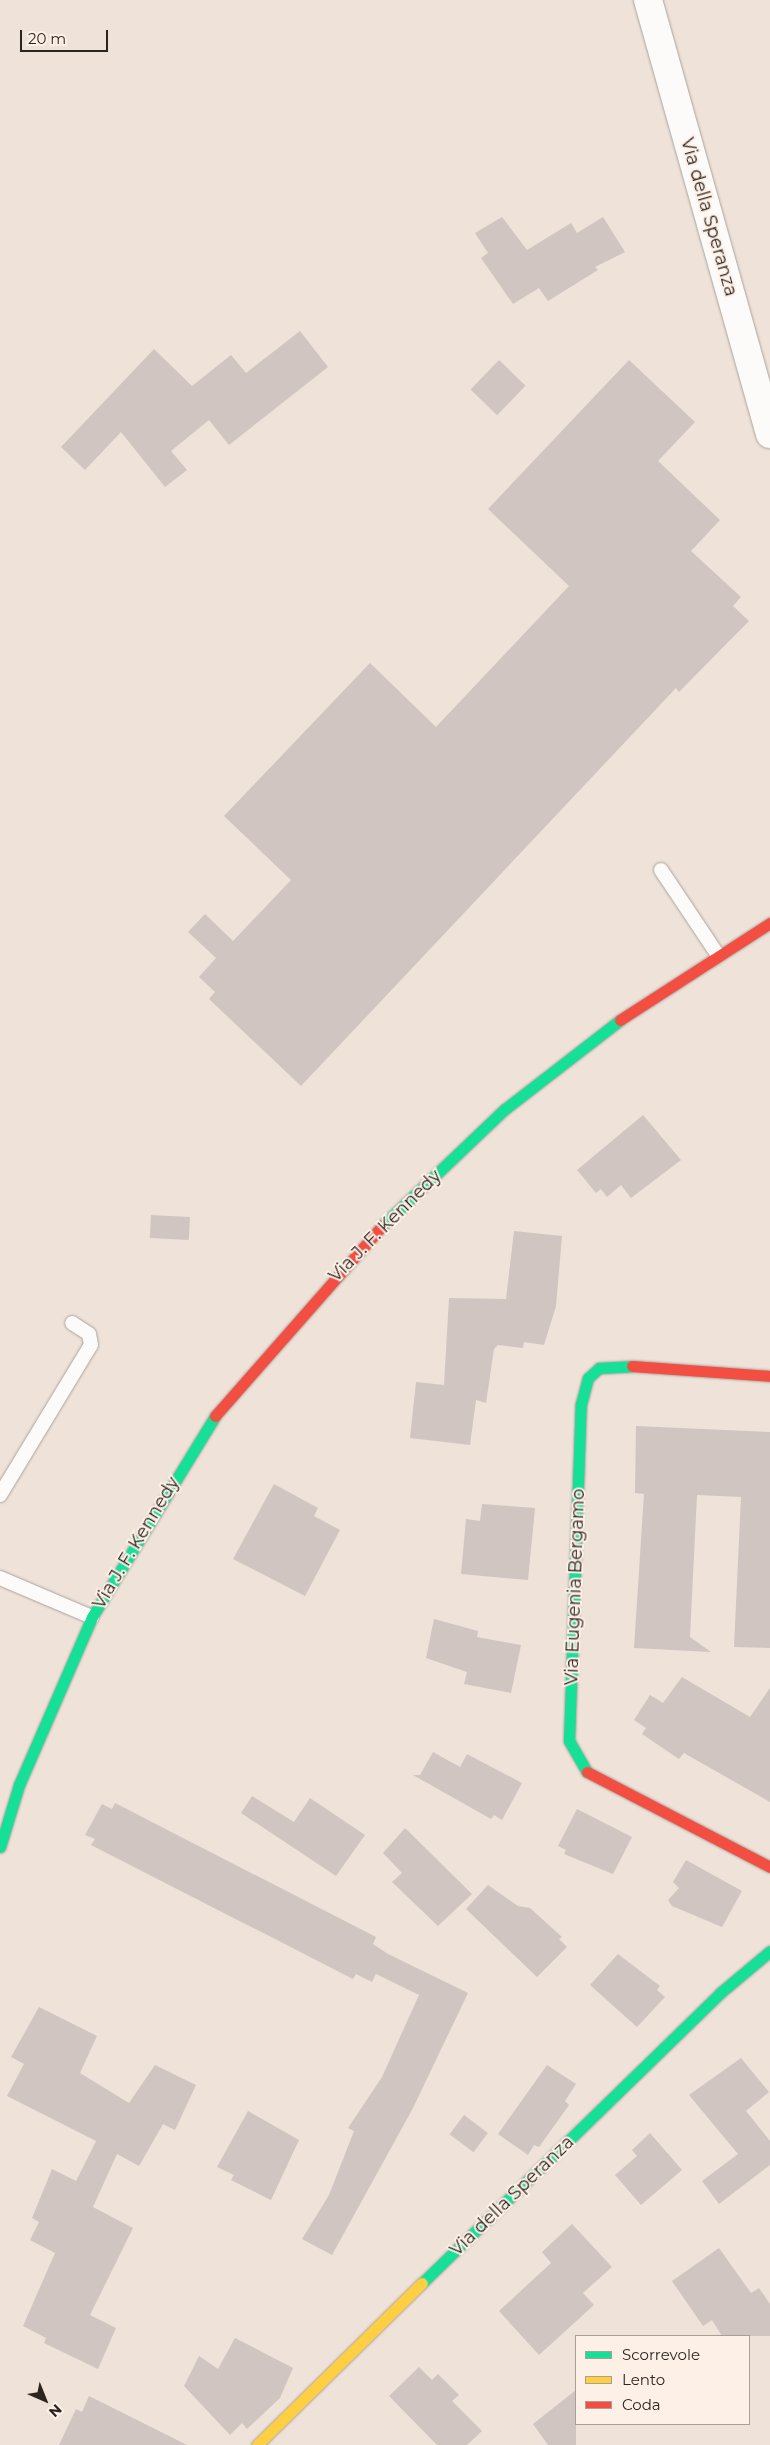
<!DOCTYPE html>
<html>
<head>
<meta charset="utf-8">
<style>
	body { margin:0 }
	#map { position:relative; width:770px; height:2445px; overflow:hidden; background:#eee2d9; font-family:Montserrat,sans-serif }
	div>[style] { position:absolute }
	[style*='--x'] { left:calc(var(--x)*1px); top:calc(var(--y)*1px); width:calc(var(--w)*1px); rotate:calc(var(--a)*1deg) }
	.building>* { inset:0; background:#d0c5c1; transform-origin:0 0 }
	.roads { filter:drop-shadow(0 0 1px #aba39c) drop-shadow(0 0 1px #aba39c) }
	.lane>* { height:14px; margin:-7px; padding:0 7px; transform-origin:7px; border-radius:7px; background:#fcfbf9 }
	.street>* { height:28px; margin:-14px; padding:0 14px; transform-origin:14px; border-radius:14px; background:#fcfbf9 }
	.fast>* { height:11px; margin:-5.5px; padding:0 5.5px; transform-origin:5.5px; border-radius:5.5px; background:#16e098 }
	.slow>* { height:11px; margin:-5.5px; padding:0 5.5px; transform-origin:5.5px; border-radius:5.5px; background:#ffcf43 }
	.jam>* { height:11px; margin:-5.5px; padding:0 5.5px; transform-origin:5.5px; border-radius:5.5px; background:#f24e42 }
	span { translate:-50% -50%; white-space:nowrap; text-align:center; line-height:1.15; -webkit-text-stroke:4px #fdf0e7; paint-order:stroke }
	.street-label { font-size:18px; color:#2c251f }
	.legend { position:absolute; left:575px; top:2335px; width:175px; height:90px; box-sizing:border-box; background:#fdf0e7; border:1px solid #a99f97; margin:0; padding:6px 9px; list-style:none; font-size:15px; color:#2c251f }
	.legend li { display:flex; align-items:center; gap:10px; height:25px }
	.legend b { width:25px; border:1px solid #a99f97 }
	.north { position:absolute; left:20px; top:2375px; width:50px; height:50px; -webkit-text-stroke:4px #fdf0e7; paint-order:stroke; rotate:136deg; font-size:14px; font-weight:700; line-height:20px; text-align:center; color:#2c251f }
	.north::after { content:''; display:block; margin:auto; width:18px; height:22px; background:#2c251f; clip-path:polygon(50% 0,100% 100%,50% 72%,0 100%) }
	.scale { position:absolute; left:20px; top:30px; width:88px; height:22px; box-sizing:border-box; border:2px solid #2c251f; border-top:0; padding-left:6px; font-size:15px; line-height:18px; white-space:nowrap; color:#2c251f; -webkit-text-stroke:4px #fdf0e7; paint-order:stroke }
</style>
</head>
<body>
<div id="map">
	<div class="building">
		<div style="clip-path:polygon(502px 217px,527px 250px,571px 223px,577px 233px,603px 217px,625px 252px,595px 267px,598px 270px,548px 301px,539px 288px,513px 304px,481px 258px,488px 253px,475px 233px)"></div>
		<div style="clip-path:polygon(300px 331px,328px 367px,229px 445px,209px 420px,171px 451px,187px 470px,165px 487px,121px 432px,85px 470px,61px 447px,154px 349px,192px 386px,231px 355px,246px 373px)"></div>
		<div style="left:499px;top:360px;width:37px;height:41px;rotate:44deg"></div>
		<div style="clip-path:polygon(629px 360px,695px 422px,658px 461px,720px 520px,691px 551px,741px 597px,733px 606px,749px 621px,679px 692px,676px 688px,301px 1086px,209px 999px,215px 992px,199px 977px,216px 958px,188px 932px,205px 914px,233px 941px,291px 880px,224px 816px,370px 663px,436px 727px,569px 586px,488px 509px)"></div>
		<div style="clip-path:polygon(643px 1115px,681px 1160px,631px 1198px,621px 1185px,607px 1197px,601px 1189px,596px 1193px,577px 1170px)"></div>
		<div style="left:151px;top:1215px;width:39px;height:23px;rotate:3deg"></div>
		<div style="clip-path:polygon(514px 1231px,562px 1236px,556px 1306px,544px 1345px,524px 1342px,523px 1348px,498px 1345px,494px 1349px,486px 1403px,476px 1400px,470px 1445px,410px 1438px,416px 1382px,444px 1385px,449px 1298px,506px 1299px)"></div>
		<div style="clip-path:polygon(636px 1426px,770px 1432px,770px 1648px,734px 1647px,741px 1497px,697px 1495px,690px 1637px,711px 1652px,634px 1648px,644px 1494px,635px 1493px)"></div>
		<div style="clip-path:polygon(274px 1484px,318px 1508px,314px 1516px,340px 1530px,305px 1596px,233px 1559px)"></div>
		<div style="clip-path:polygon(482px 1504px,535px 1508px,528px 1580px,461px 1574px,466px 1519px,480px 1521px)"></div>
		<div style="clip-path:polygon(434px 1619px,478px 1631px,477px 1637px,521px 1645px,511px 1693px,464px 1684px,467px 1672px,426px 1658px)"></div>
		<div style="clip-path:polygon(682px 1677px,750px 1717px,770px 1688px,770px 1802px,684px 1753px,679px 1759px,642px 1734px,646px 1728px,634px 1720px,650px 1695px,663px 1703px)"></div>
		<div style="clip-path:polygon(433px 1752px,460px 1767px,467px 1754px,522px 1783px,502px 1820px,494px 1815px,491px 1819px,413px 1775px,420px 1775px)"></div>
		<div style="clip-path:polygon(252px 1796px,294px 1822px,310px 1798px,365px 1835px,336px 1876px,241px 1813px)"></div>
		<div style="clip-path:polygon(115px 1803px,376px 1937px,373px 1944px,388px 1954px,468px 1993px,413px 2108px,332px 2255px,302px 2239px,329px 2195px,354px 2131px,348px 2128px,382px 2077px,419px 1995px,376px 1974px,372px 1982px,356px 1974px,353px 1979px,91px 1845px,95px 1839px,85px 1835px,102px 1804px,112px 1809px)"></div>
		<div style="clip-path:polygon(577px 1809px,632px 1837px,613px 1874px,564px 1854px,566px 1850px,558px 1846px)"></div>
		<div style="clip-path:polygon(405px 1828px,472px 1894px,438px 1926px,392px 1882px,402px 1873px,383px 1853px)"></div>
		<div style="clip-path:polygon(686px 1860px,742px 1891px,722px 1927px,672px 1906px,668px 1900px,679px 1888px,673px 1882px)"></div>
		<div style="clip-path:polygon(488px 1885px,518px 1906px,530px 1908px,562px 1937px,559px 1939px,567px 1947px,537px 1977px,466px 1909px)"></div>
		<div style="clip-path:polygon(618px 1954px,660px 1986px,657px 1990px,665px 1997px,637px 2027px,590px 1985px)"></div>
		<div style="clip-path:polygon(39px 2007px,97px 2036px,80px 2073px,129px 2103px,155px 2065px,196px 2085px,175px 2130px,163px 2124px,139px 2166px,117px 2154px,93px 2207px,133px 2228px,90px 2315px,116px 2328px,98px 2369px,44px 2343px,46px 2338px,23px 2326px,55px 2253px,30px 2240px,39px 2222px,32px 2218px,52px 2169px,76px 2181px,96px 2141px,7px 2096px,24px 2064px,11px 2057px)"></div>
		<div style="clip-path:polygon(741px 2058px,769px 2092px,746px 2111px,770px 2141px,770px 2165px,719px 2204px,702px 2181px,738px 2154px,689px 2095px)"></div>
		<div style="clip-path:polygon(547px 2065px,576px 2084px,565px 2101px,569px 2105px,539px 2147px,534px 2145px,528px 2155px,498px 2134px)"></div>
		<div style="clip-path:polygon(248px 2111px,299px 2140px,271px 2200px,231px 2180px,234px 2175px,217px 2167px)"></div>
		<div style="left:464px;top:2115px;width:30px;height:24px;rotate:37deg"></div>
		<div style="clip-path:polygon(650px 2133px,682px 2170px,641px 2205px,615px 2175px,637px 2156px,632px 2150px)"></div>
		<div style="clip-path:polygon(572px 2224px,612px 2267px,583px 2293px,594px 2305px,539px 2355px,499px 2311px,551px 2263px,542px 2252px)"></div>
		<div style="clip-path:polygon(719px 2248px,751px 2293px,759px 2288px,770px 2304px,770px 2336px,722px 2336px,712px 2320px,703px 2326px,672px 2281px)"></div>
		<div style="clip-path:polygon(235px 2338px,293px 2368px,280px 2398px,247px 2429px,242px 2423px,230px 2435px,184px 2386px,199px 2356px,218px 2369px)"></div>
		<div style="clip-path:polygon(419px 2367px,432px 2380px,438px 2374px,459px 2395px,452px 2401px,482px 2431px,467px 2445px,437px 2445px,389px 2396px)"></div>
		<div style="clip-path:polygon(576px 2390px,576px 2445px,548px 2445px,533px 2424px)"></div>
		<div style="clip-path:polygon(89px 2396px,187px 2445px,59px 2445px,76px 2409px,82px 2412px)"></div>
	</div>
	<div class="roads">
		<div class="lane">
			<div style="--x:661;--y:870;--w:102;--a:56.2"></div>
			<div style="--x:0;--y:1495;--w:175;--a:-58.8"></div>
			<div style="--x:91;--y:1345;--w:11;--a:-100"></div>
			<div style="--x:89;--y:1334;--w:20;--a:-147"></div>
			<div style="--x:0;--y:1578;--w:100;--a:23"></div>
		</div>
		<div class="street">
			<div style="--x:648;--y:0;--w:451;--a:74.3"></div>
		</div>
		<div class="fast">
			<div style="--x:383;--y:1225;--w:168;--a:-43.6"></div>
			<div style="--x:505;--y:1109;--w:145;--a:-37.7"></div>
			<div style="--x:587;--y:1772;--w:36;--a:-120"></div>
			<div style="--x:569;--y:1741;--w:337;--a:-88"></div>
			<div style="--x:581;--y:1404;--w:27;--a:-75"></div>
			<div style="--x:588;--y:1378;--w:15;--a:-42"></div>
			<div style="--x:599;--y:1368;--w:33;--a:-3"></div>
			<div style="--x:0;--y:1847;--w:65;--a:-73"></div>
			<div style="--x:19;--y:1785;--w:183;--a:-66.5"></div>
			<div style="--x:92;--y:1617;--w:236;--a:-58.5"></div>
			<div style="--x:422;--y:2283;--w:416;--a:-44.2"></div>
			<div style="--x:720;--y:1993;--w:65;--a:-40"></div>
		</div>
		<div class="slow">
			<div style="--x:257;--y:2445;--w:231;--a:-44.5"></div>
		</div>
		<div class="jam">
			<div style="--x:620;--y:1020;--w:179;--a:-32.9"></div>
			<div style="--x:632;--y:1366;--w:138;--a:4.1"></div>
			<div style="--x:215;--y:1416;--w:254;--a:-48.7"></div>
			<div style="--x:587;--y:1772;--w:206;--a:27.4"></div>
		</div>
	</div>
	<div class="street-label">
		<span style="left:709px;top:217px;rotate:74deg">Via della Speranza</span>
		<span style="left:385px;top:1226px;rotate:-45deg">Via J. F. Kennedy</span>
		<span style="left:136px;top:1543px;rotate:-59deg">Via J. F. Kennedy</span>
		<span style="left:575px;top:1587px;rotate:-88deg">Via Eugenia Bergamo</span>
		<span style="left:512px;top:2196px;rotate:-44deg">Via della Speranza</span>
	</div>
	<ul class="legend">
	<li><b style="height:6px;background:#16e098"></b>Scorrevole</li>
	<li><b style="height:6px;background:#ffcf43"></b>Lento</li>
	<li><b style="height:6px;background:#f24e42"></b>Coda</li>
	</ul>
	<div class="north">N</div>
	<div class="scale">20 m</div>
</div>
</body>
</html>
